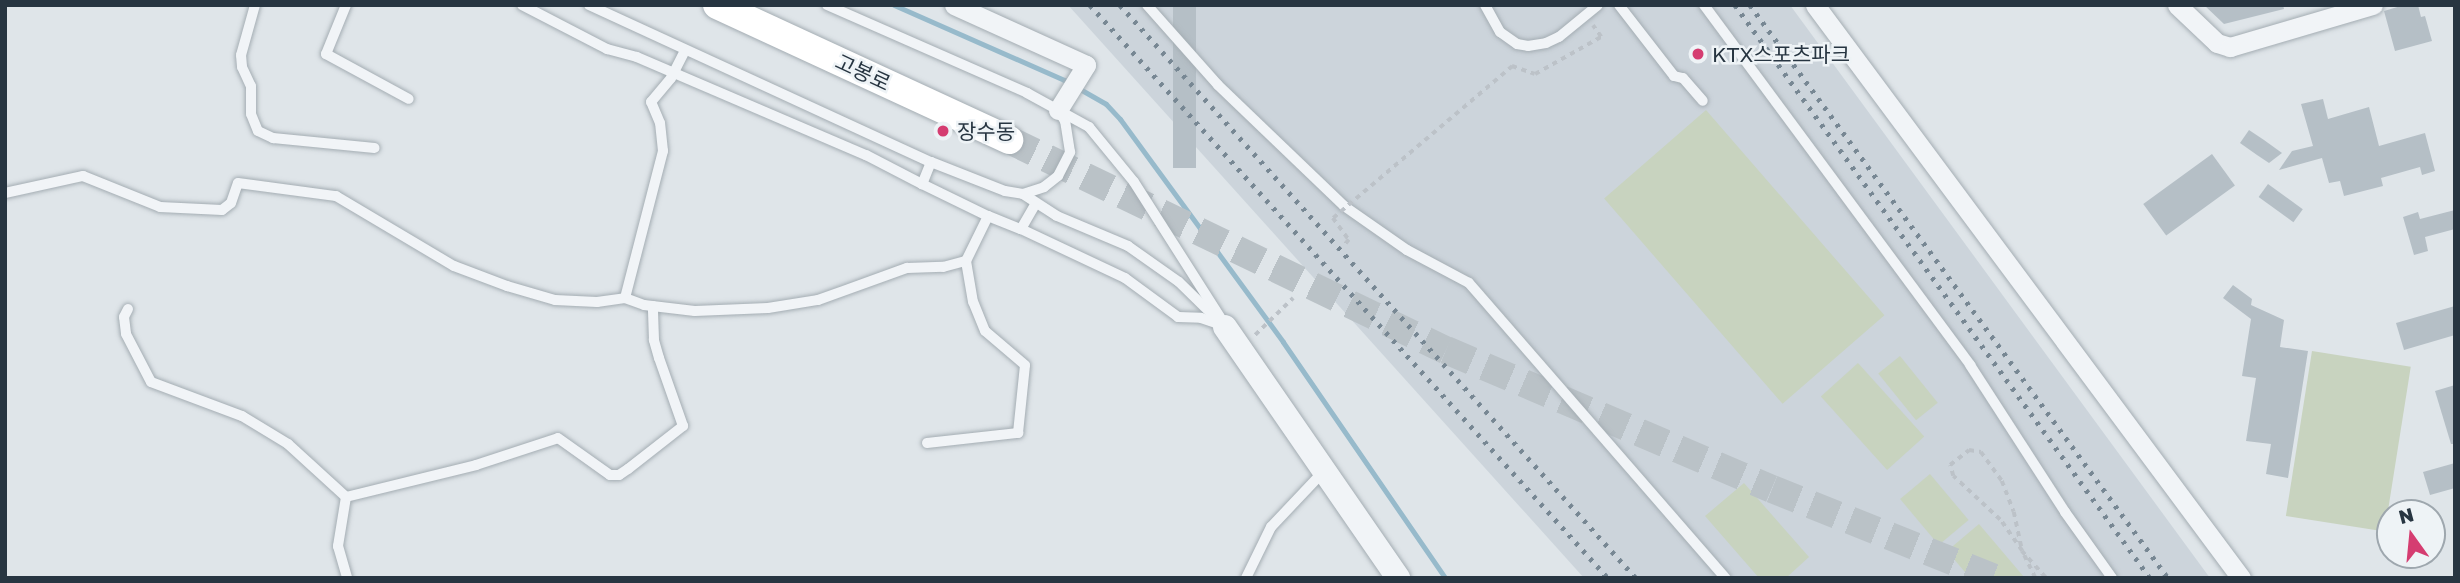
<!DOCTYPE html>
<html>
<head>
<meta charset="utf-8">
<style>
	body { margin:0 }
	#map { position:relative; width:2460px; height:583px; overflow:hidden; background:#dfe5e9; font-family:"Golos Text","Noto Sans KR",sans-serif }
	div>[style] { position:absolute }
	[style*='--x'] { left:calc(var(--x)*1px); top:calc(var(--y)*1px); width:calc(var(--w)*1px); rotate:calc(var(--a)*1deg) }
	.built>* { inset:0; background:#ccd4db }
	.green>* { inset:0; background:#c8d3bf; transform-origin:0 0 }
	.stream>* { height:5px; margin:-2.5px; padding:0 2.5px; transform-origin:2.5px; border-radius:2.5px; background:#97bacb }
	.building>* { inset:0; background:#b5bfc6; transform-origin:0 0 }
	.secondary-tunnel>* { height:28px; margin-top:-14px; transform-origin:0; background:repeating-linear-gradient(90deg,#bac2c7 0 28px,transparent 0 42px) }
	.path>* { height:3.5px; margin-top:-1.75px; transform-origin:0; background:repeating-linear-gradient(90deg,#bcc2c8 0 5px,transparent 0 10px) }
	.roads { filter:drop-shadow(0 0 2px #a4adb3) drop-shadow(0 0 2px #a4adb3) }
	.service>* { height:10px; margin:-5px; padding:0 5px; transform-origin:5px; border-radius:5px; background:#f1f4f7 }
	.minor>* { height:19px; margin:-9.5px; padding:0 9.5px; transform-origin:9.5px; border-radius:9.5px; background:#f1f4f7 }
	.tertiary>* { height:24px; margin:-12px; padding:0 12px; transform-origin:12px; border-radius:12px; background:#f1f4f7 }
	.secondary>* { height:28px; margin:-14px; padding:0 14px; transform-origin:14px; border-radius:14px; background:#fff }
	.rail>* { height:5px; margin-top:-2.5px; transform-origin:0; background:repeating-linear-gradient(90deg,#778793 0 3.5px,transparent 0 10.5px) }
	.path-bridge>* { height:3.5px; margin-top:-1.75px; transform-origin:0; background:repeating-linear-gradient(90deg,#bcc2c8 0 5px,transparent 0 10px) }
	.dots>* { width:19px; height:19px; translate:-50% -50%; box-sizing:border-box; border:4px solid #eef3f6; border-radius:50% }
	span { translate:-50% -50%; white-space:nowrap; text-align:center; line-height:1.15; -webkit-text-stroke:5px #eef3f6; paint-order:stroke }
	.poi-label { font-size:21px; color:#273541 }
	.left { translate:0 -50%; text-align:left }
	.street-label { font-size:21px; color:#273541 }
	.frame { position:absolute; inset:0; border:7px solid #273541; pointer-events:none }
	.north { position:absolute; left:2376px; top:499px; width:70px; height:70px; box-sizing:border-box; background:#eef3f6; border:2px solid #9ea7ae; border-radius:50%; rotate:345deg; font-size:19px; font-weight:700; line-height:28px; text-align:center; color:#273541 }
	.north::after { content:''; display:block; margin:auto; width:24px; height:32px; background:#d53d71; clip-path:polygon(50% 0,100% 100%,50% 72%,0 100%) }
</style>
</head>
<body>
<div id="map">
	<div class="built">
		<div style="clip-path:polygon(1068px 5px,1790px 5px,2210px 578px,1584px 578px)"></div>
	</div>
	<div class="green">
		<div style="left:1706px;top:110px;width:272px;height:135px;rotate:49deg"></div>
		<div style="left:2312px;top:351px;width:100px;height:167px;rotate:9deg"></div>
		<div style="left:1900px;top:356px;width:60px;height:28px;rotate:51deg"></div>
		<div style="left:1858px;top:363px;width:99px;height:50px;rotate:48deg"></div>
		<div style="left:1930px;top:474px;width:60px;height:39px;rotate:50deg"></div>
		<div style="clip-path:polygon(1744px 483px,1809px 557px,1786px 578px,1759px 578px,1705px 516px)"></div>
		<div style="clip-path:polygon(1979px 524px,2024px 577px,2023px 578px,1970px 578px,1947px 551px)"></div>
	</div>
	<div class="stream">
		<div style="--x:894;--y:5;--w:186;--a:23.8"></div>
		<div style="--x:1064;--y:80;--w:48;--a:29.7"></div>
		<div style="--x:1106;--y:104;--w:21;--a:47"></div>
		<div style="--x:1120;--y:119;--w:276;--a:53.8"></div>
		<div style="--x:1283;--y:342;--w:286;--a:55.5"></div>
	</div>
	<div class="building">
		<div style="left:1173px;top:5px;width:23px;height:163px"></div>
		<div style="clip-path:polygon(2204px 5px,2283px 5px,2284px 9px,2224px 24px)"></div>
		<div style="clip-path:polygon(2404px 5px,2418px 5px,2421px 17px,2425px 16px,2432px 41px,2395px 51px,2384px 11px)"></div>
		<div style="clip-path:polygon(2323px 99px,2328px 119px,2369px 107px,2379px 146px,2425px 133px,2435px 171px,2422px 175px,2420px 167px,2381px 178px,2383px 186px,2344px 196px,2340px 181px,2329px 183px,2322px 158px,2279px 170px,2292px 151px,2313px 146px,2301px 104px)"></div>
		<div style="clip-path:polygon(2249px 130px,2264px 140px,2282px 153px,2269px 163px,2257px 155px,2240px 143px)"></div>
		<div style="left:2212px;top:154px;width:39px;height:85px;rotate:54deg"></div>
		<div style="left:2268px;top:184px;width:43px;height:16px;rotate:36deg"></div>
		<div style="clip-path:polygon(2455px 210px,2455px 229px,2425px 237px,2428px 251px,2414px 255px,2403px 217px,2418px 212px,2420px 219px)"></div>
		<div style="clip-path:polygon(2233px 285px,2252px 299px,2251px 305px,2284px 320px,2280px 347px,2308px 351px,2288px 478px,2266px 474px,2271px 444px,2246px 441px,2256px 378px,2242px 376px,2251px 319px,2223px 298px)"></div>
		<div style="clip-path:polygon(2455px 306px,2455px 335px,2404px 350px,2396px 323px)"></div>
		<div style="clip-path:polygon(2455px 385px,2455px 444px,2451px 444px,2435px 391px)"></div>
		<div style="clip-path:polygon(2455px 463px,2455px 488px,2430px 495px,2423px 472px)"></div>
	</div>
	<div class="secondary-tunnel">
		<div style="--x:1009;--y:140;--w:485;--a:25.7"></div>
		<div style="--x:1446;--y:350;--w:354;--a:23.1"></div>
		<div style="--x:1772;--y:489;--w:239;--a:21.8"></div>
	</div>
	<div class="path">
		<div style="--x:1512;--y:66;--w:24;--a:19"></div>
		<div style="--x:1535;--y:74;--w:76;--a:-29.3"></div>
		<div style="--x:1601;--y:37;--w:14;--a:-126"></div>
		<div style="--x:1333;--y:218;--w:27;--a:54"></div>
		<div style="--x:1349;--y:240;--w:8;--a:130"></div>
		<div style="--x:1255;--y:335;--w:53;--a:-44.2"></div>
		<div style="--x:1969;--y:450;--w:12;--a:9"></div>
		<div style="--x:1981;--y:452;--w:36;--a:54"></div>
		<div style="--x:2002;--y:481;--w:33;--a:69"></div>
		<div style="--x:2014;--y:512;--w:40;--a:78"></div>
		<div style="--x:2022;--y:551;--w:38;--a:-125"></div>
		<div style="--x:2000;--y:520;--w:64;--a:-136.9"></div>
		<div style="--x:1953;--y:476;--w:11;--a:-105"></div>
		<div style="--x:1950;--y:465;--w:24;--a:-38"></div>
		<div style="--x:2035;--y:578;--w:30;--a:-116"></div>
		<div style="--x:2022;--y:551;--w:36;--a:48"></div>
	</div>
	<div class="roads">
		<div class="service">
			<div style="--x:255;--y:5;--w:52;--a:105.6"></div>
			<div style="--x:241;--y:55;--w:12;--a:85"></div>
			<div style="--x:242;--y:67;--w:21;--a:65"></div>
			<div style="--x:251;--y:86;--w:28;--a:90"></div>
			<div style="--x:251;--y:114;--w:18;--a:68"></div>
			<div style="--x:258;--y:131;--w:17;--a:25"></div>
			<div style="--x:273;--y:138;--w:102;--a:5.6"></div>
			<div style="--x:346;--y:5;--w:53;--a:112.2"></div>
			<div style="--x:326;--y:54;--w:94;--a:28.5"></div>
			<div style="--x:522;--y:5;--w:96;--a:27.4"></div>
			<div style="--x:607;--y:49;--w:31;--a:15"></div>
			<div style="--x:637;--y:57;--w:249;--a:23.2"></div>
			<div style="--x:866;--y:155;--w:63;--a:27.4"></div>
			<div style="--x:589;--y:5;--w:376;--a:24.7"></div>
			<div style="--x:931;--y:162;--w:79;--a:21.4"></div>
			<div style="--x:1005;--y:191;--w:18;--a:9"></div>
			<div style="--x:1023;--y:194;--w:40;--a:32.9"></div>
			<div style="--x:1057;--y:216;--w:77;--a:22.9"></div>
			<div style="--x:1128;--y:246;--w:62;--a:35.2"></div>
			<div style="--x:1179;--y:282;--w:64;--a:44.4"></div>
			<div style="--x:827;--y:5;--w:219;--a:23.7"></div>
			<div style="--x:1027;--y:93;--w:71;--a:28.7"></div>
			<div style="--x:1089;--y:127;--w:71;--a:50.7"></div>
			<div style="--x:1134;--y:182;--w:160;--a:57.5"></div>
			<div style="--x:1147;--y:5;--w:107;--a:48.4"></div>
			<div style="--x:1218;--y:85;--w:175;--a:43.8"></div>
			<div style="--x:1344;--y:206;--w:77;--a:34.9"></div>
			<div style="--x:1407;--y:250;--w:70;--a:28"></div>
			<div style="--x:1469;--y:283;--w:391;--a:49"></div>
			<div style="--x:1485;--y:5;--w:31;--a:61"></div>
			<div style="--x:1500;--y:32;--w:21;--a:35"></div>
			<div style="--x:1517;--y:44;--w:11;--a:10"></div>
			<div style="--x:1528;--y:46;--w:18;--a:-9"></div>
			<div style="--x:1546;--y:43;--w:14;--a:-25"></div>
			<div style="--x:1559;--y:37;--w:50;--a:-39.4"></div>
			<div style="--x:1619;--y:5;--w:90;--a:52.2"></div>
			<div style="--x:1674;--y:76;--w:9;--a:13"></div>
			<div style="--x:1683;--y:78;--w:30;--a:49"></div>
			<div style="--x:1704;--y:5;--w:448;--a:53.5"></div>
			<div style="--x:1970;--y:365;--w:175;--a:57.1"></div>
			<div style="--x:2065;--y:512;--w:81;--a:54.5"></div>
			<div style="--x:931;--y:162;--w:24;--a:112"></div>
			<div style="--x:922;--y:184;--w:73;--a:25.9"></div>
			<div style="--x:988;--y:216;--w:35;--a:22"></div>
			<div style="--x:1021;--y:229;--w:28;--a:-60"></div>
			<div style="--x:5;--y:193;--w:80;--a:-12.3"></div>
			<div style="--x:83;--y:176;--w:83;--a:21.9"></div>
			<div style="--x:160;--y:207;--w:62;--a:2.8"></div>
			<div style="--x:222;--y:210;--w:11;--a:-38"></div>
			<div style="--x:231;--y:203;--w:21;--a:-71"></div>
			<div style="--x:238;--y:183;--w:99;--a:7.6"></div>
			<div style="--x:336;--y:196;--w:137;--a:30.7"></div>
			<div style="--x:454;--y:266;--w:57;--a:20.7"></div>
			<div style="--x:507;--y:286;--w:50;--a:16.3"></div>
			<div style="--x:555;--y:300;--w:42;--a:2.7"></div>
			<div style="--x:597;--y:302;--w:28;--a:-8"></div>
			<div style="--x:625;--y:298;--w:20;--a:20"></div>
			<div style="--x:644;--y:305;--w:51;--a:6.7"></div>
			<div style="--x:695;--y:311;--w:73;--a:-2.4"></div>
			<div style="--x:768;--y:308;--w:51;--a:-9.1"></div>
			<div style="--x:818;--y:300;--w:95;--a:-19.8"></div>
			<div style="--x:907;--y:268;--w:36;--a:-2"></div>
			<div style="--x:943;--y:267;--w:24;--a:-15"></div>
			<div style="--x:1023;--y:194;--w:22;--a:-18"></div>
			<div style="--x:1044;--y:187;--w:18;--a:-38"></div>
			<div style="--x:1058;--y:176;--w:27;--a:-63"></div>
			<div style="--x:1070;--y:152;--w:31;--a:-99"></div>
			<div style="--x:1065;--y:121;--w:13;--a:-122"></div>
			<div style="--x:1021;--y:229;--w:115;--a:25.2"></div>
			<div style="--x:1125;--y:278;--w:66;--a:36.3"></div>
			<div style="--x:1178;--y:317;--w:23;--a:2"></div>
			<div style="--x:1201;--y:318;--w:18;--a:19"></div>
			<div style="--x:625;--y:298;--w:152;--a:-75.5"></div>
			<div style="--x:663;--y:151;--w:28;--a:-96"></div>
			<div style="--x:660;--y:123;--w:23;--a:-113"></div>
			<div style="--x:651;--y:102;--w:31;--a:-50"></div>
			<div style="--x:671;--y:78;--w:30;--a:-63"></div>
			<div style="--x:128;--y:309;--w:9;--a:117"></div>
			<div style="--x:124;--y:317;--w:17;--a:83"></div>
			<div style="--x:126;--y:334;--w:54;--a:62.5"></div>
			<div style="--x:151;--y:382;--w:97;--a:20.5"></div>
			<div style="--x:242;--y:416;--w:54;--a:31.3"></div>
			<div style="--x:288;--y:444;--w:79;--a:42.4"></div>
			<div style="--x:346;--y:497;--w:134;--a:-13.8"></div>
			<div style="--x:476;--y:465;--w:86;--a:-18.2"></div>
			<div style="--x:558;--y:438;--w:64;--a:35.4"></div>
			<div style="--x:610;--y:475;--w:9;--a:0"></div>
			<div style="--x:619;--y:475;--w:11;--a:-34"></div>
			<div style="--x:628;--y:469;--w:70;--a:-38"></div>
			<div style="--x:683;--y:426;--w:72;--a:-109.4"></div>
			<div style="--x:659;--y:358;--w:19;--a:-106"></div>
			<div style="--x:654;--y:340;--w:34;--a:-92"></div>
			<div style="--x:927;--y:443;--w:92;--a:-6.3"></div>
			<div style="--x:1018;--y:433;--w:68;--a:-84.1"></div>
			<div style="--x:1025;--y:365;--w:52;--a:-139.6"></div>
			<div style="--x:985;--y:331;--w:31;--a:-112"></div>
			<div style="--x:973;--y:302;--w:42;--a:-99.7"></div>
			<div style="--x:966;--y:261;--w:50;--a:-63.9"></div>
			<div style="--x:346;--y:497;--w:50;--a:99.3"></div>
			<div style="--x:338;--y:546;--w:33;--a:74"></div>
			<div style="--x:1246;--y:578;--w:57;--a:-63.9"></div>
			<div style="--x:1271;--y:527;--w:76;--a:-46.6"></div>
		</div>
		<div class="minor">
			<div style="--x:954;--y:5;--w:145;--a:24.4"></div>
			<div style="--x:1086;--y:65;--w:53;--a:121.9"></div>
			<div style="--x:1815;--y:5;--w:714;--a:53.37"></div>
			<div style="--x:2177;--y:5;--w:55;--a:43.5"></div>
			<div style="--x:2217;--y:43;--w:14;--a:17"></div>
			<div style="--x:2230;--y:47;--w:149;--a:-16.4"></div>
		</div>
		<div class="tertiary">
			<div style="--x:1225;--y:327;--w:305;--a:55.4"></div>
		</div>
		<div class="secondary">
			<div style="--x:717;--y:5;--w:322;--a:24.8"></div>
		</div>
	</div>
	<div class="rail">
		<div style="--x:1090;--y:5;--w:772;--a:47.89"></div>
		<div style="--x:1120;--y:5;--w:771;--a:48"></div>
		<div style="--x:1735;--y:5;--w:707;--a:54.09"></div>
		<div style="--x:1750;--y:5;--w:709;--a:53.89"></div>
	</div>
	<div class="path-bridge">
		<div style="--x:1333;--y:218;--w:235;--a:-40.3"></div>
	</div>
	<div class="dots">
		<div style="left:1698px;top:54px;background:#d53d71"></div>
		<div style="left:943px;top:131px;background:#d53d71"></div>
	</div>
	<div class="poi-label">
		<span class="left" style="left:1712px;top:54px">KTX스포츠파크</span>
		<span class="left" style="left:957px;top:131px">장수동</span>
	</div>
	<div class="street-label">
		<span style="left:863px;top:72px;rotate:25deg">고봉로</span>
	</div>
	<div class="frame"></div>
	<div class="north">N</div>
</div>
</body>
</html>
